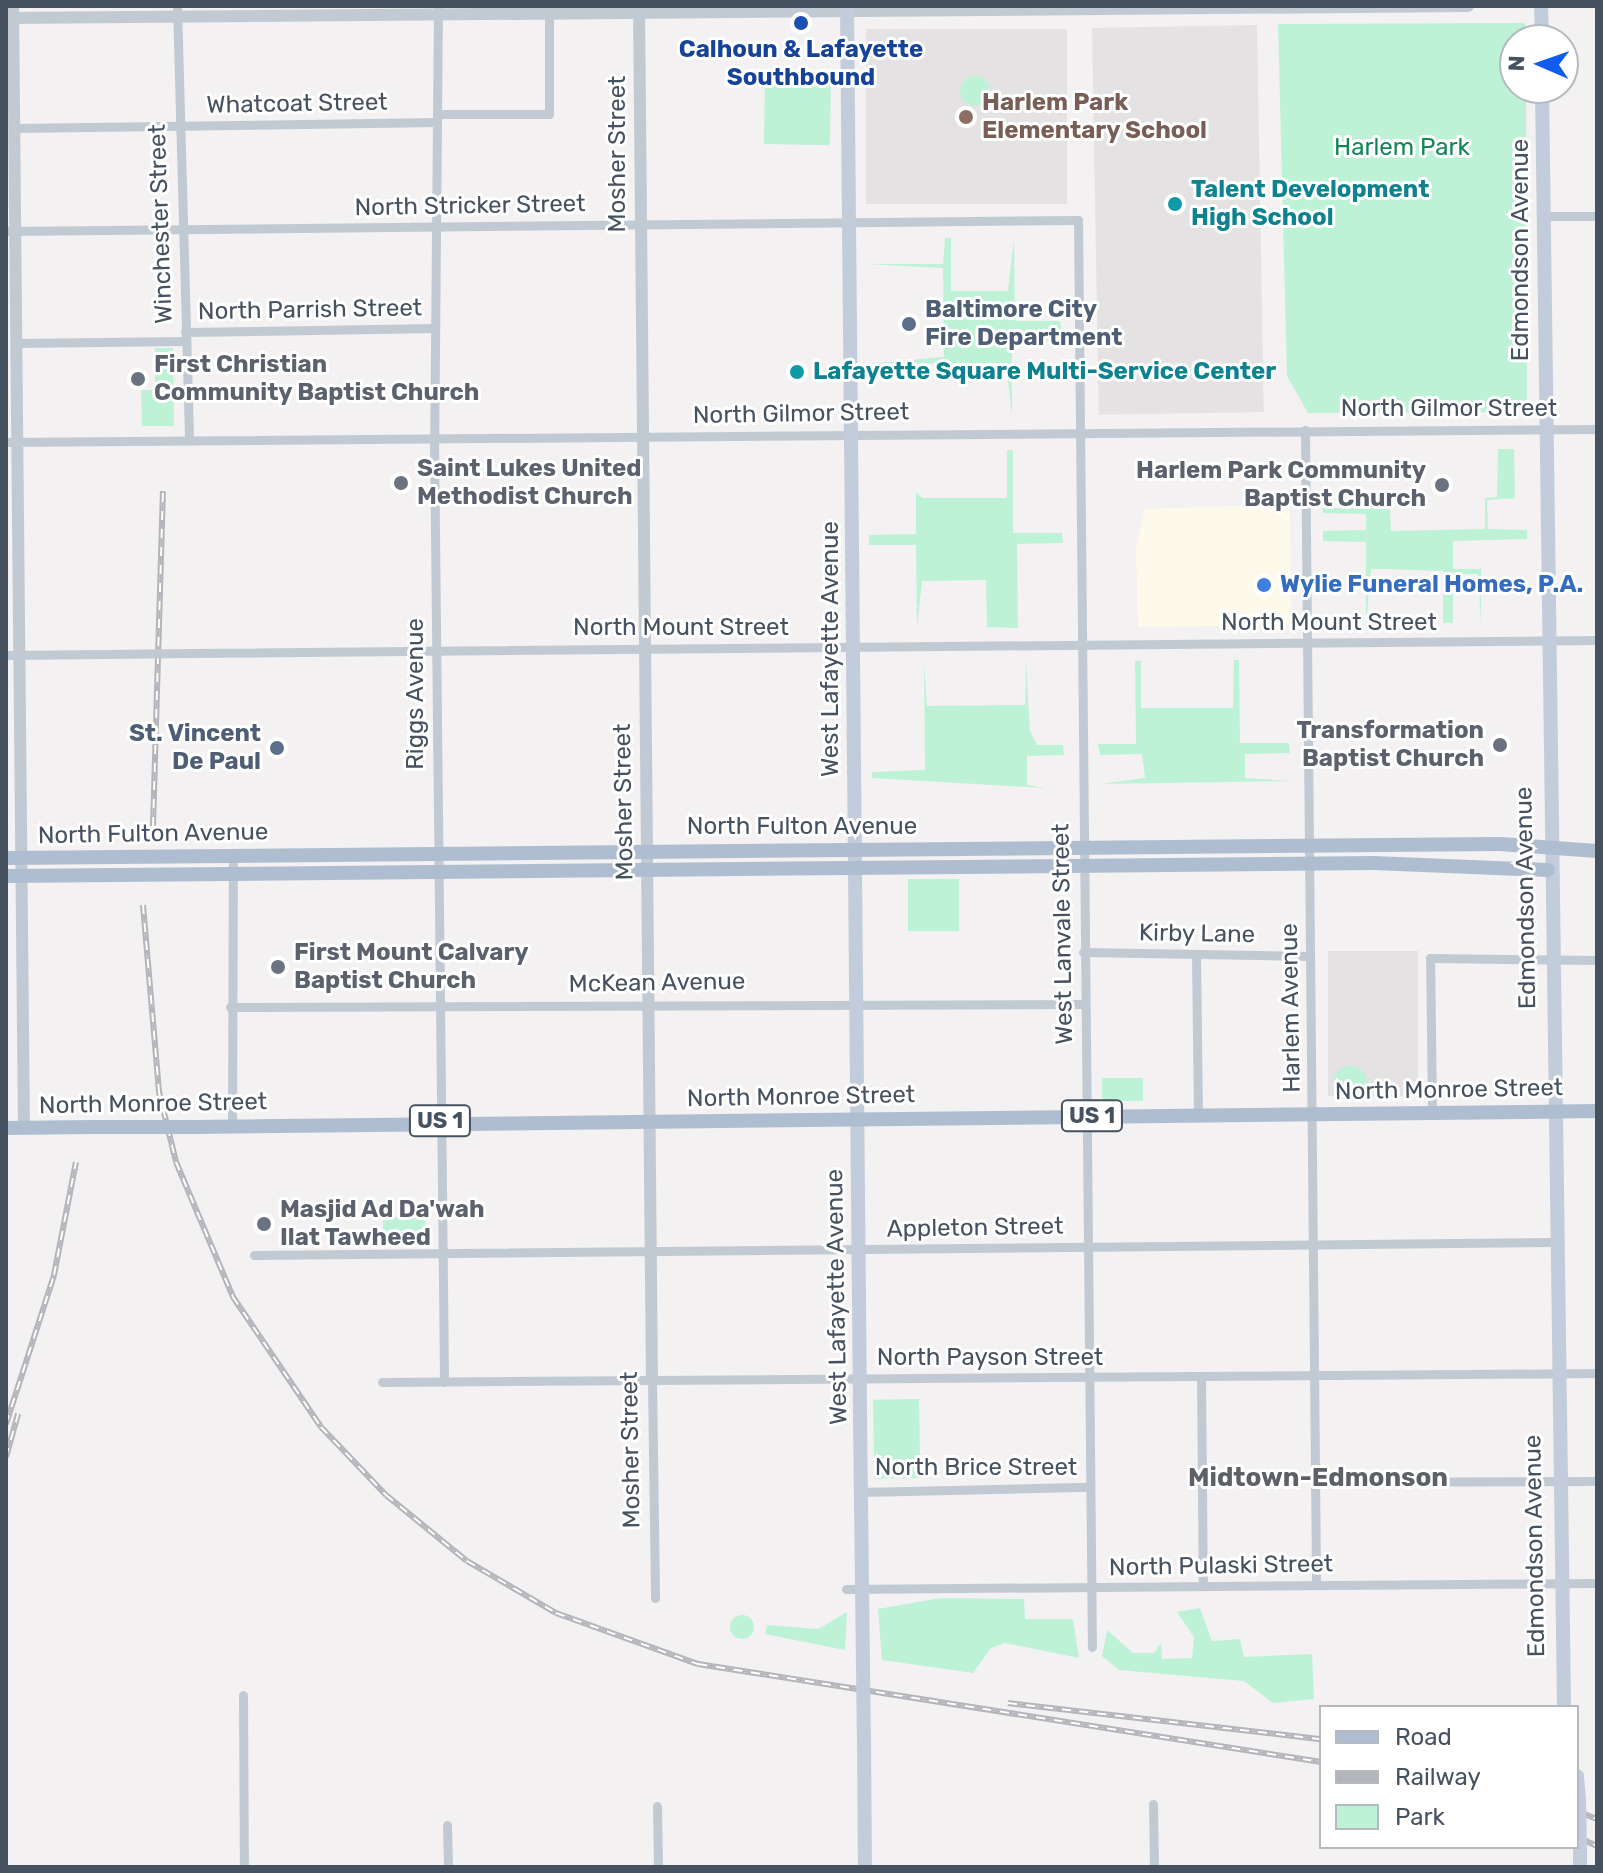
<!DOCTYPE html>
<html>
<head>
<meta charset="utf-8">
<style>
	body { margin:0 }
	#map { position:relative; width:1603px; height:1873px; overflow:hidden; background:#f3f1f1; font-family:Rubik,sans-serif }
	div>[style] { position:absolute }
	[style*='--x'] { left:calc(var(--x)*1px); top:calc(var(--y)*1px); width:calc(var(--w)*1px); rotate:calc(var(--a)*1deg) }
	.commercial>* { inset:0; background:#fdfaeb }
	.education>* { inset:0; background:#e4e2e3; transform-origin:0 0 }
	.green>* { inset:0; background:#bef2d7; transform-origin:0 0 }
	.round { border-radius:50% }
	.minor>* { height:9px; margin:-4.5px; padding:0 4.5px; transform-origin:4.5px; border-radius:4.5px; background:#c1cad3 }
	.tertiary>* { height:12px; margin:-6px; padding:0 6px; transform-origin:6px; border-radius:6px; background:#c1cad3 }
	.secondary>* { height:14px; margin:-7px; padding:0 7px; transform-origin:7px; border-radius:7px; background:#c3ccda }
	.primary>* { height:14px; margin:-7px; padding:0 7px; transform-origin:7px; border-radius:7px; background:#afbdd1 }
	.rail>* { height:6px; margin-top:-3px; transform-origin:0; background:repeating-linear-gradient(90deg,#fff 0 9px,#b3b5bb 0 18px); box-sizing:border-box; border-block:2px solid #b3b5bb }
	.minor-bridge>* { height:9px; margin:-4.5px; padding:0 4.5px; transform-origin:4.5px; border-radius:4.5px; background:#c1cad3 }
	.secondary-bridge>* { height:14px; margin:-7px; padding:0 7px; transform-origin:7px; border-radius:7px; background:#c3ccda }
	.primary-bridge>* { height:14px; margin:-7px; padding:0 7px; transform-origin:7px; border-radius:7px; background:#afbdd1 }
	.dots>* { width:22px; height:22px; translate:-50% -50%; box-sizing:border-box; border:4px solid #fff; border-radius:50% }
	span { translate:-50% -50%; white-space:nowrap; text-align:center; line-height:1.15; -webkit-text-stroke:6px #fff; paint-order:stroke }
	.shield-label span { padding:2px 6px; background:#fff; border:2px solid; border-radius:6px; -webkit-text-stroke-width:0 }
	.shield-label { font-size:22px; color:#475260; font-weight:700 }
	.transit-label { font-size:24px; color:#164399; font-weight:700 }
	.education-label { font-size:24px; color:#785e54; font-weight:700 }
	.left { translate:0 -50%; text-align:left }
	.street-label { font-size:24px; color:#475260 }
	.park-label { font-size:24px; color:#138657 }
	.culture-label { font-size:24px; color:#0d838f; font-weight:700 }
	.service-label { font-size:24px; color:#4e5e75; font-weight:700 }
	.right { translate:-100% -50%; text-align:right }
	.worship-label { font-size:24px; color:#5b616d; font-weight:700 }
	.shop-label { font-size:24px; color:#366cbe; font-weight:700 }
	.neighbourhood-label { font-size:26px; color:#5d6066; font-weight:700 }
	.frame { position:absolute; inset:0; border:8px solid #475260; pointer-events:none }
	.legend { position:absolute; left:1319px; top:1705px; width:260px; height:144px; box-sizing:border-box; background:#fff; border:2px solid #b5babf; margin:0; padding:10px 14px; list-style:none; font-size:24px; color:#475260 }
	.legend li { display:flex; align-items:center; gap:16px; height:40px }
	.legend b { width:40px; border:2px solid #b5babf }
	.north { position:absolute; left:1499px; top:24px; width:80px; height:80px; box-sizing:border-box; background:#fff; border:2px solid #b5babf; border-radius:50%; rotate:272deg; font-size:22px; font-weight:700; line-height:32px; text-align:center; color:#475260 }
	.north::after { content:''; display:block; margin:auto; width:28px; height:36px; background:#105cee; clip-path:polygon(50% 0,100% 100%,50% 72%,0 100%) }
</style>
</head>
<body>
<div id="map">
	<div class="commercial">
		<div style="clip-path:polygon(1290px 504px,1291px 625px,1138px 627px,1136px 547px,1145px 509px)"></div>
	</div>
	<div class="education">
		<div style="left:1257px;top:25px;width:387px;height:165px;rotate:89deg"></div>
		<div style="left:866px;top:29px;width:201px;height:175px"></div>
		<div style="left:1418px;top:951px;width:145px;height:90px;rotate:90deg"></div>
	</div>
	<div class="green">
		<div style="clip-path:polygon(1525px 23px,1525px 40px,1515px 40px,1515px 88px,1526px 88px,1527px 412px,1308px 413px,1287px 376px,1278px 24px)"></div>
		<div class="round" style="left:960px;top:76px;width:30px;height:30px"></div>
		<div style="left:765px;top:79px;width:66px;height:65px;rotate:1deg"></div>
		<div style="clip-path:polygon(945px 238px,951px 238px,951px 291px,1008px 291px,1014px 238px,1015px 321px,1060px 321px,1063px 340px,1031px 341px,1031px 332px,1012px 331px,1012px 416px,1006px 363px,867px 364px,944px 357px,943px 268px,866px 264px,943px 264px)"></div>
		<div style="clip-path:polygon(155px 348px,173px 348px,174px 426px,142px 426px,141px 390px,155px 390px)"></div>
		<div style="clip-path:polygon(1498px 449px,1514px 449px,1515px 498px,1487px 500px,1488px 529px,1527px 530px,1527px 539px,1453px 541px,1453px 569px,1481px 569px,1481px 623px,1478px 574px,1453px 574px,1453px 623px,1443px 623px,1443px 571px,1386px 569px,1371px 569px,1366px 624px,1366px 542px,1323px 541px,1323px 531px,1366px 530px,1366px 514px,1323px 513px,1322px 508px,1390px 508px,1391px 531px,1485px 529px,1485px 498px,1497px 497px)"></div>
		<div style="clip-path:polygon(1007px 450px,1013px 450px,1013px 533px,1062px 533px,1063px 543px,1017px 544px,1018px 628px,987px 627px,986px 580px,922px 581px,917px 628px,916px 545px,869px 545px,869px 535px,916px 534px,916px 492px,922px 498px,1007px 498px)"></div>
		<div style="clip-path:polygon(1234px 660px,1239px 660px,1240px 743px,1289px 743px,1290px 753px,1245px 754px,1245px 778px,1290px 781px,1100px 784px,1145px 778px,1142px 754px,1100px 755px,1098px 744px,1136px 744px,1135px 661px,1141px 661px,1141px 708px,1233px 708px)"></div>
		<div style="clip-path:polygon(1026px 662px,1030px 731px,1037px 745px,1063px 745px,1064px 755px,1027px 756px,1027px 785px,1046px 788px,872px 778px,872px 772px,925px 770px,924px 663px,927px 706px,1025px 705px)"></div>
		<div style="left:908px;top:879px;width:51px;height:52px"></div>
		<div class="round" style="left:1333px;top:1066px;width:34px;height:34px"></div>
		<div style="left:1102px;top:1078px;width:41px;height:23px"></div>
		<div style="left:425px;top:1217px;width:22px;height:42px;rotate:90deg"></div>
		<div style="left:919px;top:1399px;width:79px;height:46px;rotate:89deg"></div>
		<div style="clip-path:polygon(941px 1598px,1024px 1599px,1025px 1619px,1073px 1619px,1079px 1658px,1005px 1643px,991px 1648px,973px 1673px,882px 1660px,878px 1609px)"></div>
		<div style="clip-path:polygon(1200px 1608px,1212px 1641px,1240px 1639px,1244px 1657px,1312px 1654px,1314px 1699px,1273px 1703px,1244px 1681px,1119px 1670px,1102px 1656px,1107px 1630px,1133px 1653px,1154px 1653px,1161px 1643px,1162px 1659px,1192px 1658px,1194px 1637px,1177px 1612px)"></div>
		<div style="clip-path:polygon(847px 1612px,845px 1650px,765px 1634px,767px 1625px,818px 1629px)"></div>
		<div class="round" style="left:730px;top:1615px;width:24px;height:24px"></div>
	</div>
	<div class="minor">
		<div style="--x:177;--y:6;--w:434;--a:88.4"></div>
		<div style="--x:438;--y:6;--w:432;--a:90.5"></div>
		<div style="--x:434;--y:438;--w:944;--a:89.39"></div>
		<div style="--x:437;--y:114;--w:112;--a:0"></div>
		<div style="--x:549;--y:114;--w:108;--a:-90"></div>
		<div style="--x:14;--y:128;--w:423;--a:-0.8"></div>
		<div style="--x:1543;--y:216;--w:54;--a:0"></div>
		<div style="--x:6;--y:231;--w:1072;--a:-0.59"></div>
		<div style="--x:1078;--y:220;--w:1427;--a:89.44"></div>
		<div style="--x:185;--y:332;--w:250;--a:-0.9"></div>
		<div style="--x:16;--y:343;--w:169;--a:-0.7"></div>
		<div style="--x:1305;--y:430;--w:1155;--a:89.45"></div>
		<div style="--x:6;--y:442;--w:1591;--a:-0.47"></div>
		<div style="--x:192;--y:653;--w:1405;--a:-0.53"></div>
		<div style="--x:6;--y:655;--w:98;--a:-0.6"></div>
		<div style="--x:1083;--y:952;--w:227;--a:1"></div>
		<div style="--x:1196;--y:954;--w:160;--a:89.3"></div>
		<div style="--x:230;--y:1007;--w:854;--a:-0.2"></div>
		<div style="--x:1432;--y:1112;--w:154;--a:-90.7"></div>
		<div style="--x:1430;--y:958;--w:167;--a:0.7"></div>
		<div style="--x:232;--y:1126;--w:271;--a:-89.8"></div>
		<div style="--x:254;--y:1255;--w:1299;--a:-0.57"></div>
		<div style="--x:1201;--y:1376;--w:210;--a:89.5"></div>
		<div style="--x:652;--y:1380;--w:218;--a:89.2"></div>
		<div style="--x:382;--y:1382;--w:1215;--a:-0.42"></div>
		<div style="--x:1315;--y:1482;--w:282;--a:-0.2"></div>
		<div style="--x:861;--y:1492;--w:229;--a:-1.3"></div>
		<div style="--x:846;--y:1589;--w:751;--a:-0.46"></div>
		<div style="--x:243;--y:1695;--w:172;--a:89.7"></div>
		<div style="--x:1153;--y:1804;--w:63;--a:89.1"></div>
		<div style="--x:657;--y:1806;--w:61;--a:89.1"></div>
		<div style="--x:447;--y:1825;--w:42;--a:88.6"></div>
	</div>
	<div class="tertiary">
		<div style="--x:13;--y:6;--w:1122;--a:89.44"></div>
		<div style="--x:639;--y:6;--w:1374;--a:89.46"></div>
		<div style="--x:6;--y:18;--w:1462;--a:-0.47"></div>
	</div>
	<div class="secondary">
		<div style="--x:847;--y:6;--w:1414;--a:89.47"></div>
		<div style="--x:1541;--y:6;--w:34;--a:88"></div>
		<div style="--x:1542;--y:88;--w:1619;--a:89.22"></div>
		<div style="--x:864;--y:1734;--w:133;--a:89.6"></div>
		<div style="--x:1577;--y:1776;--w:25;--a:85"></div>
		<div style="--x:1580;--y:1849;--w:18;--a:90"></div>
	</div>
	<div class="primary">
		<div style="--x:6;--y:858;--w:1494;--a:-0.54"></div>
		<div style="--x:1500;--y:844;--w:97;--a:4.1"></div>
		<div style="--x:6;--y:876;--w:1367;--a:-0.54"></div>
		<div style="--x:1373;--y:863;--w:175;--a:2.3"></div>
		<div style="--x:196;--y:1127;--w:1401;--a:-0.65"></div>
		<div style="--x:6;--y:1128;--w:85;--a:-0.7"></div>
	</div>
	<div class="rail">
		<div style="--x:153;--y:826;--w:335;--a:-88.3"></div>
		<div style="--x:143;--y:905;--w:188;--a:85.1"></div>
		<div style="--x:159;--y:1092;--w:72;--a:76.3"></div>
		<div style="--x:176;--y:1162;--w:147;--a:67.1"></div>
		<div style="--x:233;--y:1297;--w:157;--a:55.9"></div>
		<div style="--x:321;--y:1427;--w:94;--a:46.3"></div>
		<div style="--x:386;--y:1495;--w:104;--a:39.2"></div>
		<div style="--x:467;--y:1561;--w:103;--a:30.3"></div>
		<div style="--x:556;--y:1613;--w:151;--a:19.8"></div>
		<div style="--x:698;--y:1664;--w:631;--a:8.94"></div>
		<div style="--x:6;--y:1424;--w:157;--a:-72.1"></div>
		<div style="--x:54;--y:1275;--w:115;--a:-79"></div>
		<div style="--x:6;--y:1457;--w:45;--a:-74.4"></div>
		<div style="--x:1008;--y:1703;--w:315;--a:6.6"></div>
		<div style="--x:1577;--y:1811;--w:22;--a:22"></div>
		<div style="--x:1577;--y:1837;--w:22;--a:24"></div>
	</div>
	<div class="minor-bridge">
		<div style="--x:104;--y:654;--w:88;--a:-0.7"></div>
	</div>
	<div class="secondary-bridge">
		<div style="--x:860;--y:1420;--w:314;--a:89.3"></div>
		<div style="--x:1579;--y:1801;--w:48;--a:88.8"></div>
	</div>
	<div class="primary-bridge">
		<div style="--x:91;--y:1127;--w:105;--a:0"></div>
	</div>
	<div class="dots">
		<div style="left:801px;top:23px;background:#1a4fb4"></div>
		<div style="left:966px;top:117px;background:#8d6e63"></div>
		<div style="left:1175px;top:204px;background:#0f9aa8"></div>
		<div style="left:909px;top:324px;background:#5c6f8a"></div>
		<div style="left:797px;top:372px;background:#0f9aa8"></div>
		<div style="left:138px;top:379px;background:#6b7280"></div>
		<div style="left:401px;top:483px;background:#6b7280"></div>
		<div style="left:1442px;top:485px;background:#6b7280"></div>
		<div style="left:1264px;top:585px;background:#3f7fe0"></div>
		<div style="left:1500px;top:745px;background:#6b7280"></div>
		<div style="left:277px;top:748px;background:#5c6f8a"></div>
		<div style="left:278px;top:967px;background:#6b7280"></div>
		<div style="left:264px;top:1224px;background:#6b7280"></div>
	</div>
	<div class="shield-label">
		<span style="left:1092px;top:1116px">US 1</span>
		<span style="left:440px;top:1121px">US 1</span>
	</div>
	<div class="transit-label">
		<span style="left:801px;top:64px">Calhoun &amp; Lafayette<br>Southbound</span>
	</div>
	<div class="education-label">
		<span class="left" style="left:982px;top:117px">Harlem Park<br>Elementary School</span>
	</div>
	<div class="street-label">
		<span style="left:297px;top:104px;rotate:-1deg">Whatcoat Street</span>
		<span style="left:618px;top:154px;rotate:-90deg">Mosher Street</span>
		<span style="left:470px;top:206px;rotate:-1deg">North Stricker Street</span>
		<span style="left:161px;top:224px;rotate:-92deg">Winchester Street</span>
		<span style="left:1521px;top:250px;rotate:-90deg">Edmondson Avenue</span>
		<span style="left:310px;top:310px;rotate:-1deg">North Parrish Street</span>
		<span style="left:1449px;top:409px">North Gilmor Street</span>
		<span style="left:801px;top:414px;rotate:-1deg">North Gilmor Street</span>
		<span style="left:1329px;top:623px">North Mount Street</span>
		<span style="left:681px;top:628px">North Mount Street</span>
		<span style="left:831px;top:649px;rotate:-90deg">West Lafayette Avenue</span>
		<span style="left:416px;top:694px;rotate:-90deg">Riggs Avenue</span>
		<span style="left:624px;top:802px;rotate:-91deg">Mosher Street</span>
		<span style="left:802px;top:827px">North Fulton Avenue</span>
		<span style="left:153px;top:834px;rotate:-1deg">North Fulton Avenue</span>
		<span style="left:1526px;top:898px;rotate:-91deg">Edmondson Avenue</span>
		<span style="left:1063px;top:934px;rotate:-91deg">West Lanvale Street</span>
		<span style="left:1197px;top:934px;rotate:1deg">Kirby Lane</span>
		<span style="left:657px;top:983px;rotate:-1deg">McKean Avenue</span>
		<span style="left:1291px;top:1008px;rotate:-91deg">Harlem Avenue</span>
		<span style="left:1449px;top:1090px;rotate:-1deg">North Monroe Street</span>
		<span style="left:801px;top:1097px;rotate:-1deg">North Monroe Street</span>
		<span style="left:153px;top:1104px;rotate:-1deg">North Monroe Street</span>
		<span style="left:975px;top:1228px;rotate:-1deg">Appleton Street</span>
		<span style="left:837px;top:1297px;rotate:-91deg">West Lafayette Avenue</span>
		<span style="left:990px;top:1358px">North Payson Street</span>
		<span style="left:631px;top:1450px;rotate:-91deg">Mosher Street</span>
		<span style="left:976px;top:1468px">North Brice Street</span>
		<span style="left:1535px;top:1546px;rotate:-91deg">Edmondson Avenue</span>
		<span style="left:1221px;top:1566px;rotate:-1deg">North Pulaski Street</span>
	</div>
	<div class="park-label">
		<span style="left:1402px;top:148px">Harlem Park</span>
	</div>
	<div class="culture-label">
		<span class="left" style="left:1191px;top:204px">Talent Development<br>High School</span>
		<span class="left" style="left:813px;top:372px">Lafayette Square Multi-Service Center</span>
	</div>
	<div class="service-label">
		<span class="left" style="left:925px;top:324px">Baltimore City<br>Fire Department</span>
		<span class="right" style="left:261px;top:748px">St. Vincent<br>De Paul</span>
	</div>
	<div class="worship-label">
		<span class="left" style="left:154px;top:379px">First Christian<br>Community Baptist Church</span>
		<span class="left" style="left:417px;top:483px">Saint Lukes United<br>Methodist Church</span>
		<span class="right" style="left:1426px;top:485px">Harlem Park Community<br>Baptist Church</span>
		<span class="right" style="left:1484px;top:745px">Transformation<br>Baptist Church</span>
		<span class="left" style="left:294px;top:967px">First Mount Calvary<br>Baptist Church</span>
		<span class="left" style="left:280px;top:1224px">Masjid Ad Da'wah<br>Ilat Tawheed</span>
	</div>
	<div class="shop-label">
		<span class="left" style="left:1280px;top:585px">Wylie Funeral Homes, P.A.</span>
	</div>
	<div class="neighbourhood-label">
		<span style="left:1318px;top:1478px">Midtown-Edmonson</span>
	</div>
	<div class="frame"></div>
	<ul class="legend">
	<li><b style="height:10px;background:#afbdd1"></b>Road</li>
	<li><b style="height:10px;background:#b3b5bb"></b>Railway</li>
	<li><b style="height:22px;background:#bef2d7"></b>Park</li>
	</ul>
	<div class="north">N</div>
</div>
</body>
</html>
